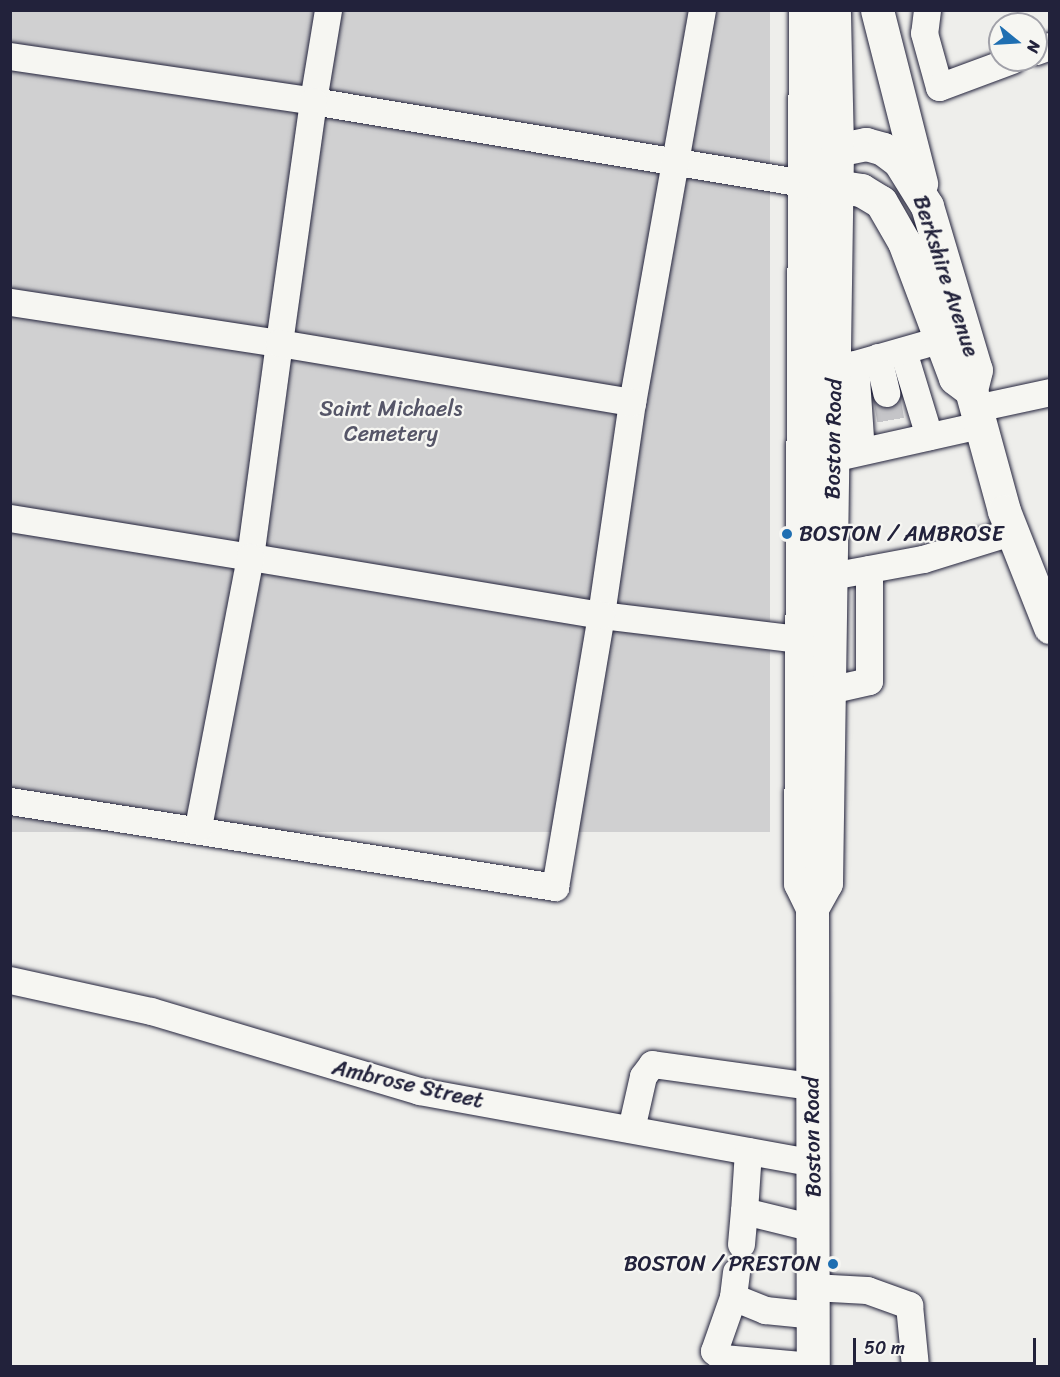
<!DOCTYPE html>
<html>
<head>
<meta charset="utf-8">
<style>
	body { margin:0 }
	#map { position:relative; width:1060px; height:1377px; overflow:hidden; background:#eeeeeb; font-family:Sriracha,sans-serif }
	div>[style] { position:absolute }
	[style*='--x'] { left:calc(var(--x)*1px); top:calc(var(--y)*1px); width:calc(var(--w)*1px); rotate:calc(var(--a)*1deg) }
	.green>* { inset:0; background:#d0d0d1; transform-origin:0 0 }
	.minor-tunnel>* { height:27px; margin-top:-13.5px; transform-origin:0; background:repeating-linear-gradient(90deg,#c5c5c8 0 27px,transparent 0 41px) }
	.roads { filter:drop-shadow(0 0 2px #22223b) drop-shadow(0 0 2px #22223b) }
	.minor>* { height:27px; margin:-13.5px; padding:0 13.5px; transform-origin:13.5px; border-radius:13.5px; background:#f6f6f2 }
	.major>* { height:33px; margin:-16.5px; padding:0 16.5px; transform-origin:16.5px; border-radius:16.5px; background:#f6f6f2 }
	.dots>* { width:16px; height:16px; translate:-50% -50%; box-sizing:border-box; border:3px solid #f6f6f2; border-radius:50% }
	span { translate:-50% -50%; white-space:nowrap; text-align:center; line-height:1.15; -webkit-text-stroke:4.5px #f6f6f2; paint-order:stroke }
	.street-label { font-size:22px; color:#22223b }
	.park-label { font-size:22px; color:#565668 }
	.poi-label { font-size:22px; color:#22223b }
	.left { translate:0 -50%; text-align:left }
	.right { translate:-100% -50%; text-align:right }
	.frame { position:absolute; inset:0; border:12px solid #22223b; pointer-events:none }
	.north { position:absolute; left:988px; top:12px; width:60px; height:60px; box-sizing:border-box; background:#f6f6f2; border:2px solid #a1a1a9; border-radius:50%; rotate:108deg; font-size:16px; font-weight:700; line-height:24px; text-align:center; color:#22223b }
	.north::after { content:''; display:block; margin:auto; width:21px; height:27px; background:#1f6fb2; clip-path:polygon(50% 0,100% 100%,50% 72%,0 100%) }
	.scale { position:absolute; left:853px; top:1338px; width:183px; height:27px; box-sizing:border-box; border:3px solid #22223b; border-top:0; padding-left:8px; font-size:18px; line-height:21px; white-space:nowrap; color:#22223b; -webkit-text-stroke:4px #f6f6f2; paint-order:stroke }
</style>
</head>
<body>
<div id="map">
	<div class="green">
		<div style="left:10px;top:11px;width:760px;height:821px"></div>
	</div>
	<div class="minor-tunnel">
		<div style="--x:886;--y:393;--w:36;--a:80"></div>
	</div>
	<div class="roads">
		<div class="minor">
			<div style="--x:328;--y:10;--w:92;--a:99.4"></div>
			<div style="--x:313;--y:101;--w:495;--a:9.5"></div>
			<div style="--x:702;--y:10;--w:398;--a:100.1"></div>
			<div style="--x:632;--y:402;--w:215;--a:98.3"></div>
			<div style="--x:601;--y:615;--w:199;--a:6.9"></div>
			<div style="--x:927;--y:10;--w:23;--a:97"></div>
			<div style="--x:924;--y:33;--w:56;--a:74.5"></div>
			<div style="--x:939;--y:87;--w:78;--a:-20.3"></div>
			<div style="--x:1036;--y:51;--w:15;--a:-20"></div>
			<div style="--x:10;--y:56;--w:306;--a:8.4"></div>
			<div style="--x:313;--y:101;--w:244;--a:98"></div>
			<div style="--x:279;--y:343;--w:272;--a:-171.3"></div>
			<div style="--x:903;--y:351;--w:89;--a:73"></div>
			<div style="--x:878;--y:357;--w:37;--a:77"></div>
			<div style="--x:855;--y:364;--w:87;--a:86.1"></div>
			<div style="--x:834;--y:370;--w:112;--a:-16"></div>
			<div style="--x:976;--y:408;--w:76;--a:-12.2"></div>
			<div style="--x:832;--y:458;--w:152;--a:-12.6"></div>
			<div style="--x:10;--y:518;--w:243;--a:9.2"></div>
			<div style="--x:250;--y:557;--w:216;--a:-82.3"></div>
			<div style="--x:279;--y:343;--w:358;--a:9.5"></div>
			<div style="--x:831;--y:576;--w:94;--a:-10.5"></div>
			<div style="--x:923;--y:559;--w:92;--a:-17.1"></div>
			<div style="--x:829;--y:690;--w:41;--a:-12.7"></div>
			<div style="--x:869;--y:681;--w:112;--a:-90"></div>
			<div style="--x:10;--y:801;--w:552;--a:8.97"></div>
			<div style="--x:555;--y:887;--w:276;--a:-80.4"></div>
			<div style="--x:601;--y:615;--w:356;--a:-170.6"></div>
			<div style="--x:250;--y:557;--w:276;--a:100.9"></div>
			<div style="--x:10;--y:980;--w:144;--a:12.4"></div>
			<div style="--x:151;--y:1011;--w:280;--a:16.6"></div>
			<div style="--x:419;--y:1091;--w:398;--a:10.3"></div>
			<div style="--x:631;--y:1129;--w:54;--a:-77.2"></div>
			<div style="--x:643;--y:1076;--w:15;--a:-53"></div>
			<div style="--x:652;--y:1064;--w:161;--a:7.9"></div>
			<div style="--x:748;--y:1151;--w:60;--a:93.8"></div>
			<div style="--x:744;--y:1211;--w:72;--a:13.7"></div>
			<div style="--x:741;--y:1244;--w:33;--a:-85"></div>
			<div style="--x:736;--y:1272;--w:25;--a:97"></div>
			<div style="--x:733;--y:1297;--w:35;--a:22"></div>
			<div style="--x:765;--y:1310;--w:48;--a:5.9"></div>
			<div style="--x:812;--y:1287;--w:55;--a:3.1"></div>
			<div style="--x:867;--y:1290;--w:45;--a:19.7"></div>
			<div style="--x:909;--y:1305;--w:61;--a:84.4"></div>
			<div style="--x:733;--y:1297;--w:57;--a:109.4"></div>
			<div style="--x:714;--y:1351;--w:11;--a:38"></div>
			<div style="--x:723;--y:1358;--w:89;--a:5.1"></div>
		</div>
		<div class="major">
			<div style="--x:805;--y:10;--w:873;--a:90.33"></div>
			<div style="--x:800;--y:883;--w:28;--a:64"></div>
			<div style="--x:812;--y:908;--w:458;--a:89.9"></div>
			<div style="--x:877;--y:10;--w:179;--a:75.7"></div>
			<div style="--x:816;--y:154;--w:51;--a:-11.3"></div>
			<div style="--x:866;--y:144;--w:18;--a:16"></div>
			<div style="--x:883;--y:149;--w:20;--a:37"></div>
			<div style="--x:899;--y:161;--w:53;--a:58.1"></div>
			<div style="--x:927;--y:206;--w:171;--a:73.4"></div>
			<div style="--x:976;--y:370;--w:21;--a:104"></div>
			<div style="--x:971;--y:390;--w:125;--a:74.7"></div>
			<div style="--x:1004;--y:511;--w:125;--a:68.4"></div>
			<div style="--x:815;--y:183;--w:47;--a:8.7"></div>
			<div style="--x:861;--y:190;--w:23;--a:31"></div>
			<div style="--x:881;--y:202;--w:46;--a:60.1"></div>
			<div style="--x:904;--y:242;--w:145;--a:69.4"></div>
			<div style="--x:955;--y:378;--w:20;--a:37"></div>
			<div style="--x:812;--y:908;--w:29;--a:-61"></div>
			<div style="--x:826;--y:883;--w:736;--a:-89.14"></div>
			<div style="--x:837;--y:147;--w:137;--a:-91.3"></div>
		</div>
	</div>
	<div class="dots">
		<div style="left:787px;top:534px;background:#1f6fb2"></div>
		<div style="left:833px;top:1264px;background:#1f6fb2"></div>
	</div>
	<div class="street-label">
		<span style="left:946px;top:276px;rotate:72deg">Berkshire Avenue</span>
		<span style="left:833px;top:439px;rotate:-89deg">Boston Road</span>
		<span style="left:408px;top:1084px;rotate:13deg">Ambrose Street</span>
		<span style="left:812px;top:1137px;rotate:-91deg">Boston Road</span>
	</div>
	<div class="park-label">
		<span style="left:391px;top:421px">Saint Michaels<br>Cemetery</span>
	</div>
	<div class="poi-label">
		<span class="left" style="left:799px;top:534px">BOSTON / AMBROSE</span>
		<span class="right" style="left:821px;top:1264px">BOSTON / PRESTON</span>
	</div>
	<div class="frame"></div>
	<div class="north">N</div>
	<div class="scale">50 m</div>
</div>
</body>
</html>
